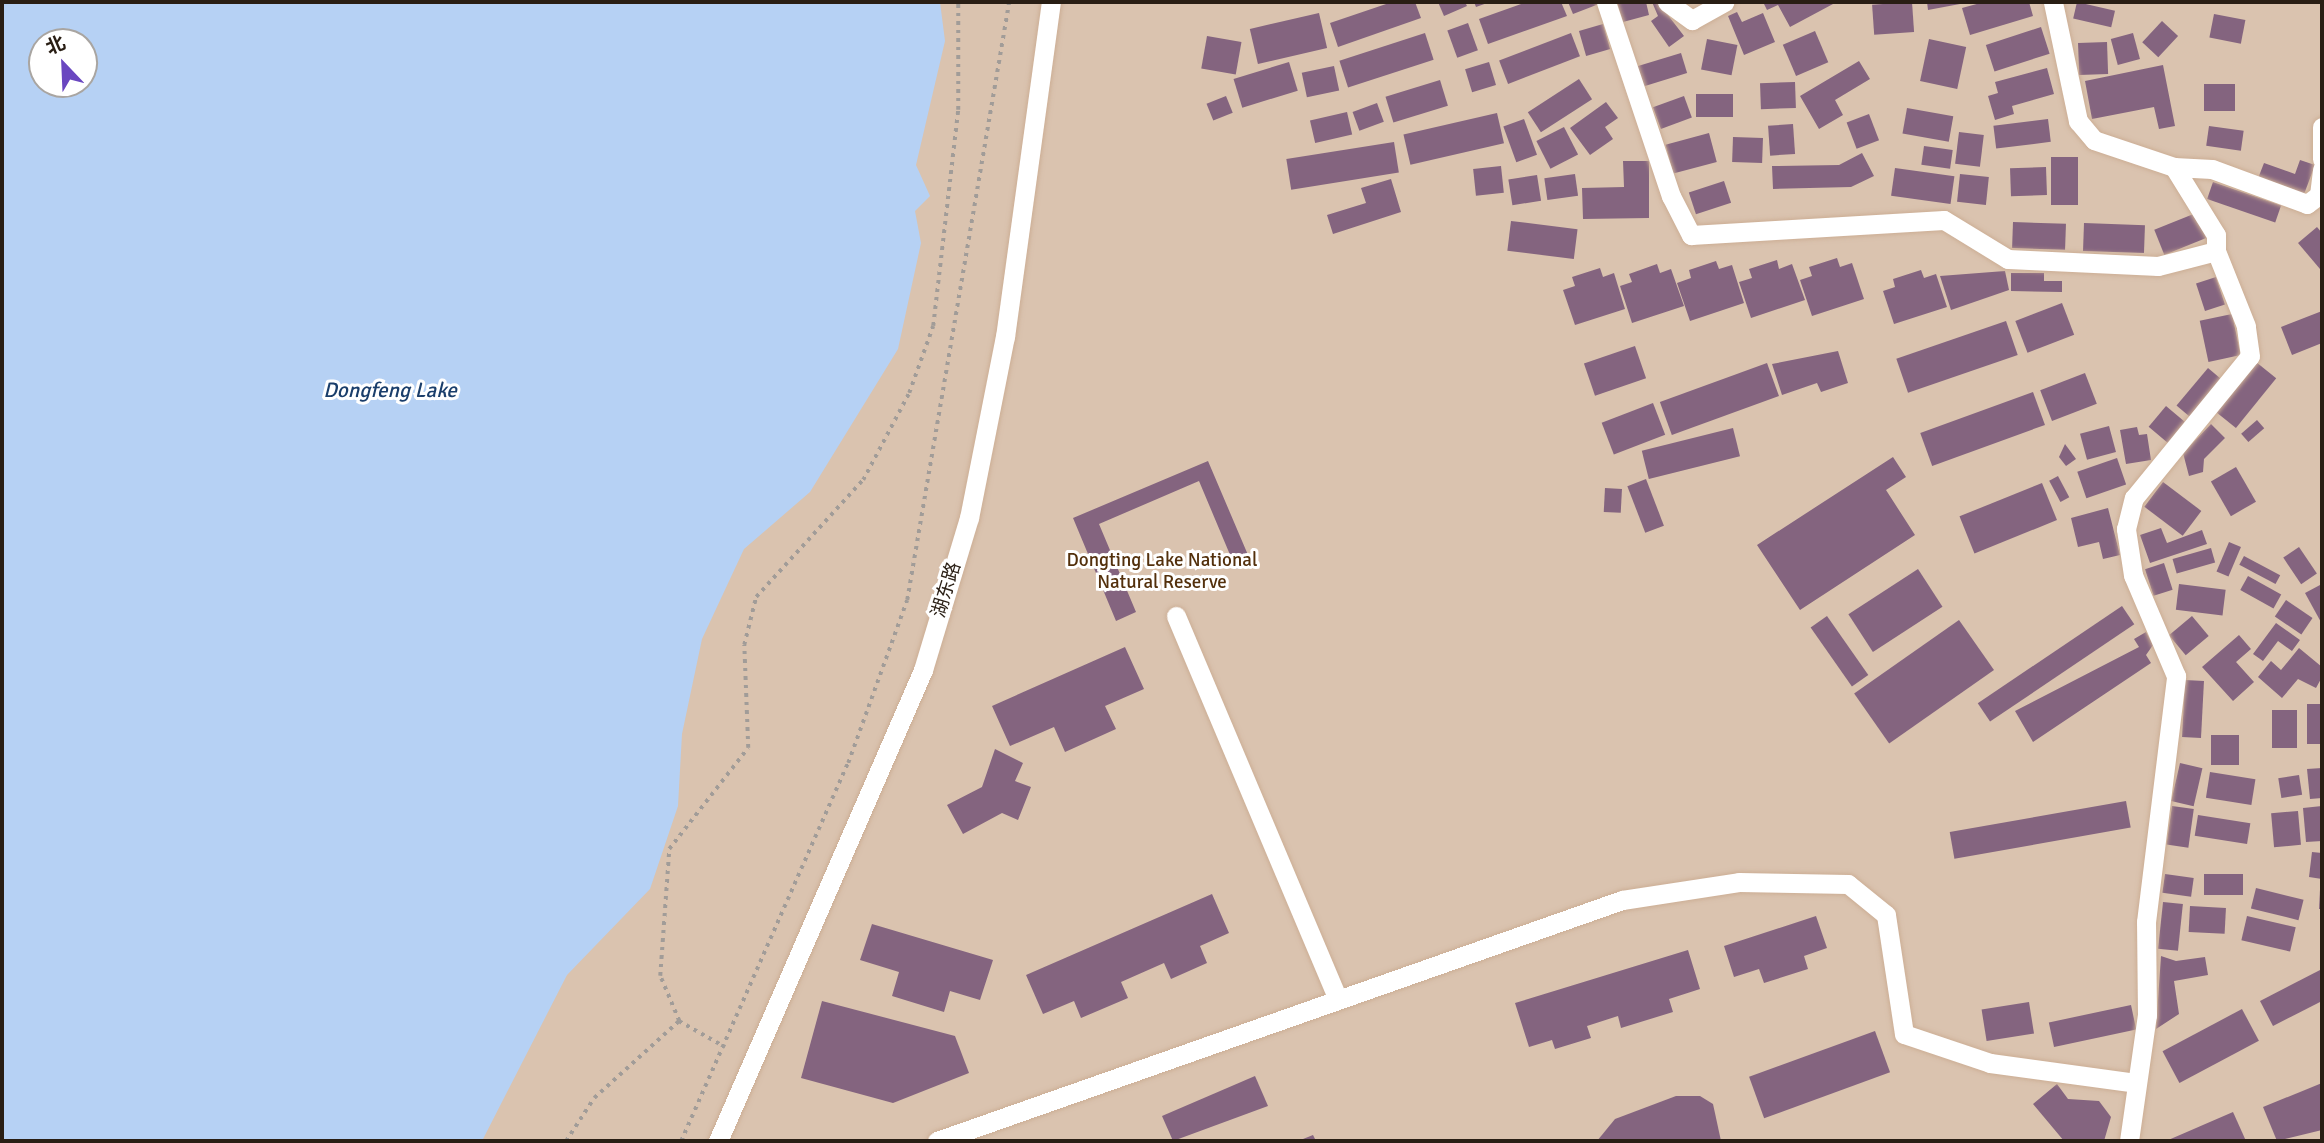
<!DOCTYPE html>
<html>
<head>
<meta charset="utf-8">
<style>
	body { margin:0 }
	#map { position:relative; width:2324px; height:1143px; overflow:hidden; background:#fafafa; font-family:Signika,"Noto Sans SC",sans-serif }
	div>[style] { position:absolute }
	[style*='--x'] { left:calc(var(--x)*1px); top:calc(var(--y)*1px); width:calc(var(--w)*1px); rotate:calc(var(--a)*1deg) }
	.green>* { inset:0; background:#dac3af }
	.water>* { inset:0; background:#b6d1f4 }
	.building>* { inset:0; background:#84647f; transform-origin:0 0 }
	.path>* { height:3.5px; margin-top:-1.75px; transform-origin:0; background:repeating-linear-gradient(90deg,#a19c98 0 3.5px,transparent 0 8.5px) }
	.roads { filter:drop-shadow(0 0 2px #ccae95) drop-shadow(0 0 2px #ccae95) }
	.minor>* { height:19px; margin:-9.5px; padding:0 9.5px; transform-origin:9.5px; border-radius:9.5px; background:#fff }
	span { translate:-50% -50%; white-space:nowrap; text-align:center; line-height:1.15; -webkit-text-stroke:6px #fff; paint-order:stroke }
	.park-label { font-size:19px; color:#53300c }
	.street-label { font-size:19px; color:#291e14 }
	.water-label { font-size:21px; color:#1a3e6b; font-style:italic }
	.frame { position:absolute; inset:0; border:4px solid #291e14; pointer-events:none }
	.north { position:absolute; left:28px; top:28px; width:70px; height:70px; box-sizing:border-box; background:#fff; border:2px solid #a9a5a1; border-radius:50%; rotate:337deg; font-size:19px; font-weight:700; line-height:28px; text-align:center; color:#291e14 }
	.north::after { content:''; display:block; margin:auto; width:24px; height:32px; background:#6a47c0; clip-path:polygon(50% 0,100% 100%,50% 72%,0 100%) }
</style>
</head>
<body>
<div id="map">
	<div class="green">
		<div style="clip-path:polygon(evenodd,2px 2px,2322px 2px,2322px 1141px,2px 1141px,2px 2px,42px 42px,84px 42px,84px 84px,42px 84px,42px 42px)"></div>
	</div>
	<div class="water">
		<div style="clip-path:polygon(evenodd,2px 2px,940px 2px,945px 41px,916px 165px,930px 196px,915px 211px,921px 243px,898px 349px,810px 492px,744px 549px,702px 639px,682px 734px,678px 806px,650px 889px,567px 975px,482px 1141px,2px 1141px,2px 2px,42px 42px,84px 42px,84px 84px,42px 84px,42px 42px)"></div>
	</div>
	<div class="building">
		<div style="clip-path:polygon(1392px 2px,1415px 2px,1421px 18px,1338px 47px,1330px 23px)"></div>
		<div style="clip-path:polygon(1438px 2px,1465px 2px,1467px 6px,1444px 16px)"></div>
		<div style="clip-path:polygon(1474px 2px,1490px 2px,1476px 7px)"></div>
		<div style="clip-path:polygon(1527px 2px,1561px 2px,1567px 16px,1488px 44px,1479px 19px)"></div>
		<div style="clip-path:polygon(1568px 2px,1598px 2px,1599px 4px,1573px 14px)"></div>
		<div style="clip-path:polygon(1617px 2px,1646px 2px,1649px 15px,1623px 22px)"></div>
		<div style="clip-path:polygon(1652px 2px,1658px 2px,1684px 36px,1669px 47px,1651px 21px,1658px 16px)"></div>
		<div style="clip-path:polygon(1763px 2px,1832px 2px,1833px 4px,1790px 27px,1778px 5px,1767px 10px)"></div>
		<div style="left:1912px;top:2px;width:30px;height:40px;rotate:86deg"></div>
		<div style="clip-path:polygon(1927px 2px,1959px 2px,1960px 4px,1928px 10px)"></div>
		<div style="clip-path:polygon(1984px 2px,2029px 2px,2033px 16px,1970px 35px,1962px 8px)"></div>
		<div style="left:2077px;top:2px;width:39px;height:17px;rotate:13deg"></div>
		<div style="clip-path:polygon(1737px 12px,1742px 22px,1763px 13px,1775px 42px,1744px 55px,1728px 16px)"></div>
		<div style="left:1319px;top:13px;width:36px;height:71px;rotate:77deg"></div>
		<div style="left:2214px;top:14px;width:32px;height:24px;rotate:11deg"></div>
		<div style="left:2162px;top:21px;width:22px;height:29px;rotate:43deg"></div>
		<div style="left:1468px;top:23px;width:29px;height:22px;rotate:70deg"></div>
		<div style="left:1603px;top:24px;width:26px;height:25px;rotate:74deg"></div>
		<div style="left:2041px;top:27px;width:28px;height:58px;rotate:72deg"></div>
		<div style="left:1815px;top:31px;width:34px;height:35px;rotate:67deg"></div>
		<div style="left:1425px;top:33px;width:28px;height:90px;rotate:72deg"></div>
		<div style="left:1571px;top:33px;width:25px;height:77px;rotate:69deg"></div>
		<div style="left:2133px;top:33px;width:27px;height:23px;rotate:75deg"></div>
		<div style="left:1207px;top:36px;width:35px;height:33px;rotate:10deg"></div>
		<div style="left:1707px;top:39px;width:31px;height:31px;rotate:11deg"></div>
		<div style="left:1929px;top:39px;width:38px;height:43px;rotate:12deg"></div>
		<div style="left:2107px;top:42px;width:32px;height:29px;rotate:88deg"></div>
		<div style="left:1681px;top:53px;width:21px;height:50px;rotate:73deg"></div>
		<div style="clip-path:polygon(1859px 61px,1870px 79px,1835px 100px,1843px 115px,1819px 129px,1800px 96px)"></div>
		<div style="left:1289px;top:62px;width:30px;height:58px;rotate:73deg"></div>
		<div style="left:1489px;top:62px;width:24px;height:25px;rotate:73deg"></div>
		<div style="clip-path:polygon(2163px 65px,2175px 126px,2159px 129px,2154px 107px,2092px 119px,2085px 81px)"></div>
		<div style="left:1334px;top:66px;width:25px;height:33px;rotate:78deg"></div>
		<div style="clip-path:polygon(2047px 68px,2054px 94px,2012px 106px,2014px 114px,1995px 120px,1988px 96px,1998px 93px,1995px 82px)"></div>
		<div style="left:1579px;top:79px;width:24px;height:61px;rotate:57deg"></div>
		<div style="left:1440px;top:80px;width:27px;height:57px;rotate:73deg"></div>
		<div style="left:1795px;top:82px;width:26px;height:35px;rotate:88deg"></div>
		<div style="left:2204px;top:84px;width:31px;height:27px"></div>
		<div style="left:1696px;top:94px;width:37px;height:23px"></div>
		<div style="left:1226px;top:96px;width:18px;height:21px;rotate:68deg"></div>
		<div style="left:1684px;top:96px;width:23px;height:33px;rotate:70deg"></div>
		<div style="clip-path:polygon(1606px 102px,1618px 118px,1605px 127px,1613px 139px,1590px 155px,1570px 128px)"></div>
		<div style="left:1377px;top:103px;width:20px;height:26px;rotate:70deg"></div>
		<div style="left:1907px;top:108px;width:47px;height:26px;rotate:10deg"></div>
		<div style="left:1347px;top:112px;width:23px;height:38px;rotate:77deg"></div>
		<div style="left:1497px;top:113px;width:31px;height:96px;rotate:77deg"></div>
		<div style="left:1869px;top:114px;width:28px;height:24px;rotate:69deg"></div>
		<div style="left:1524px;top:119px;width:38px;height:22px;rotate:70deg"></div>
		<div style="left:2048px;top:119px;width:23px;height:55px;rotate:83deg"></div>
		<div style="left:1793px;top:124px;width:30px;height:25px;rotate:86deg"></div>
		<div style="left:2209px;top:126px;width:35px;height:20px;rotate:8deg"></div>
		<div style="left:1564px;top:127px;width:31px;height:31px;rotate:63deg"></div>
		<div style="left:1959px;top:132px;width:25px;height:32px;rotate:7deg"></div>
		<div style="left:1709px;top:133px;width:30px;height:45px;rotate:75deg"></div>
		<div style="left:1733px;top:137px;width:30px;height:25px;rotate:2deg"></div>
		<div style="left:1394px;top:142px;width:31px;height:109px;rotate:81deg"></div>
		<div style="left:1924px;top:146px;width:29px;height:19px;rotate:8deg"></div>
		<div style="clip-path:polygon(1862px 153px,1874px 176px,1851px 187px,1773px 189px,1772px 166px,1839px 165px)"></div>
		<div style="left:2051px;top:157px;width:27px;height:48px"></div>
		<div style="clip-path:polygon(2300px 160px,2315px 165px,2303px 197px,2257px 181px,2264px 163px,2295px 174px)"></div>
		<div style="clip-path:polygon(1623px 161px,1649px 161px,1649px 218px,1583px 219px,1582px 188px,1624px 187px)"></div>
		<div style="left:1501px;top:166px;width:27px;height:28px;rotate:84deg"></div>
		<div style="left:2046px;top:167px;width:28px;height:36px;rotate:88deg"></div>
		<div style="left:1895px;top:168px;width:60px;height:28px;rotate:8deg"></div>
		<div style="left:1575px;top:174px;width:22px;height:31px;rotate:82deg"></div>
		<div style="left:1960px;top:174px;width:29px;height:28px;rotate:6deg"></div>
		<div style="left:1537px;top:175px;width:26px;height:29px;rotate:81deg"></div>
		<div style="clip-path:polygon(1391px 179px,1401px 212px,1333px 234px,1327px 215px,1366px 203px,1361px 188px)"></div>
		<div style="left:1724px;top:181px;width:23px;height:37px;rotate:72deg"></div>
		<div style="left:2213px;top:182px;width:72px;height:18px;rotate:19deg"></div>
		<div style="left:2196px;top:213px;width:27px;height:45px;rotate:68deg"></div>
		<div style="left:1511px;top:221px;width:67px;height:30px;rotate:7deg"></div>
		<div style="left:2013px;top:222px;width:53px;height:26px;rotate:2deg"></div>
		<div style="left:2084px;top:223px;width:61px;height:28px;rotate:2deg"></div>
		<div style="clip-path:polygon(2317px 227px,2322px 233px,2320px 269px,2298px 243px)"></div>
		<div style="clip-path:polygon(1837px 258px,1840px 267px,1852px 263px,1864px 299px,1812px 316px,1800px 280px,1812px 276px,1809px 267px)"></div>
		<div style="clip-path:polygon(1777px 260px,1779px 269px,1792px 264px,1805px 300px,1751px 318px,1739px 282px,1752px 278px,1749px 269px)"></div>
		<div style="clip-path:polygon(1716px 261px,1719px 269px,1732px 265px,1744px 303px,1690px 321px,1677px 283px,1691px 278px,1689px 270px)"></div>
		<div style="clip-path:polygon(1657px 264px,1660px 273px,1671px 269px,1684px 306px,1632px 323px,1620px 286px,1632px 282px,1629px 274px)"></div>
		<div style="clip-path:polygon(1600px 268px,1603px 277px,1614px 273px,1625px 309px,1575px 325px,1563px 290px,1575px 286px,1572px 277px)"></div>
		<div style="clip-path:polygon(1921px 270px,1924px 278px,1936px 274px,1947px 307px,1894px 324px,1883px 291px,1895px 287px,1893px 279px)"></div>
		<div style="clip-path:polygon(2005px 271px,2009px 290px,1951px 310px,1940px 276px)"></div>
		<div style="clip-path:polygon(2011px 273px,2044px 273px,2044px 281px,2062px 281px,2062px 292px,2011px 291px)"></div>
		<div style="left:2216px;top:277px;width:29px;height:21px;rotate:72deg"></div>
		<div style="left:2062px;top:303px;width:34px;height:50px;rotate:69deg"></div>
		<div style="clip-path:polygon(2322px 311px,2322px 343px,2292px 355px,2281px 327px)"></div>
		<div style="left:2232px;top:314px;width:42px;height:33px;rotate:78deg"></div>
		<div style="left:2006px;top:321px;width:36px;height:116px;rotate:71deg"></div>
		<div style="left:1635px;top:346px;width:34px;height:54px;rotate:71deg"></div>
		<div style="clip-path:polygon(1838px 351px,1848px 383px,1821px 392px,1817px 383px,1782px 395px,1772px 364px)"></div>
		<div style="left:2256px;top:362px;width:26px;height:64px;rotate:39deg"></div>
		<div style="left:1767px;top:363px;width:35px;height:114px;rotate:70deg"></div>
		<div style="left:2208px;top:368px;width:17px;height:49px;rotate:40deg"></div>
		<div style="left:2085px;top:373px;width:33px;height:48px;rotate:69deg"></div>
		<div style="left:2033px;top:392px;width:35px;height:120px;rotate:70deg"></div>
		<div style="left:1653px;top:403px;width:34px;height:55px;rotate:69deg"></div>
		<div style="left:2166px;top:406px;width:26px;height:27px;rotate:40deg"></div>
		<div style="left:2257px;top:420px;width:11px;height:21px;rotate:49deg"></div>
		<div style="clip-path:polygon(2211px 424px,2225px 438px,2204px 459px,2203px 472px,2189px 476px,2183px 453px)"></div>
		<div style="left:2109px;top:426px;width:27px;height:30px;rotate:75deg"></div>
		<div style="clip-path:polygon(2137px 427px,2139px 435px,2147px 434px,2151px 460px,2126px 464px,2120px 430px)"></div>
		<div style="left:1733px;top:428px;width:29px;height:94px;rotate:76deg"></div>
		<div style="clip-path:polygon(2065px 444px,2076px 459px,2066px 466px,2059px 457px)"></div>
		<div style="clip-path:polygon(1893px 457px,1906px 477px,1886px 490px,1915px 535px,1800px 610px,1757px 545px)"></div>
		<div style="left:2117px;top:458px;width:28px;height:42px;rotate:71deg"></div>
		<div style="clip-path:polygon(1208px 461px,1251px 562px,1236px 569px,1199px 481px,1099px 524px,1136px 612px,1116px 621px,1073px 518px)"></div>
		<div style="left:2236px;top:467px;width:40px;height:29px;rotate:60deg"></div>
		<div style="left:2058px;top:476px;width:24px;height:10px;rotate:62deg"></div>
		<div style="left:1646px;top:479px;width:50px;height:20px;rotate:69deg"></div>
		<div style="left:2163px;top:482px;width:48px;height:31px;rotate:37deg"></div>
		<div style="left:2042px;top:483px;width:40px;height:89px;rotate:68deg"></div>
		<div style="left:1605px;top:488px;width:17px;height:24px;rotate:3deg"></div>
		<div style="clip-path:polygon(2108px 508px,2120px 555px,2103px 559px,2099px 542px,2078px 547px,2071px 518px)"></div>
		<div style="clip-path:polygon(2161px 528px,2167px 543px,2202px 530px,2207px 544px,2150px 563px,2140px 535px)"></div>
		<div style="left:2229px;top:542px;width:13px;height:32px;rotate:23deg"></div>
		<div style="left:2299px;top:547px;width:32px;height:19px;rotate:56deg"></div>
		<div style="left:2211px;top:548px;width:15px;height:40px;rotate:74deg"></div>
		<div style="left:2244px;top:556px;width:41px;height:10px;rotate:28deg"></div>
		<div style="left:2164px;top:563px;width:28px;height:20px;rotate:72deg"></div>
		<div style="left:1918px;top:569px;width:45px;height:83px;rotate:57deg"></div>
		<div style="left:2248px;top:576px;width:38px;height:16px;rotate:29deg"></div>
		<div style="left:2179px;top:584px;width:47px;height:26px;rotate:7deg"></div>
		<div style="clip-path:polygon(2320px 585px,2322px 589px,2322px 624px,2305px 593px)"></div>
		<div style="left:2286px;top:600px;width:32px;height:20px;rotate:34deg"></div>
		<div style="left:2122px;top:606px;width:22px;height:174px;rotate:56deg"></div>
		<div style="left:1827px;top:616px;width:72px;height:20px;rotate:55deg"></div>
		<div style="left:2192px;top:616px;width:26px;height:30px;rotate:50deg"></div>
		<div style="left:1959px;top:620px;width:61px;height:128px;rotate:55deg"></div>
		<div style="clip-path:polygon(2276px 623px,2300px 640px,2292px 651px,2278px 641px,2263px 661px,2253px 654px)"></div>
		<div style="clip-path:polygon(2146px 632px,2153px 645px,2146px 655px,2151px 663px,2033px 742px,2015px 711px,2139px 647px,2134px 639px)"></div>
		<div style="clip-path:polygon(2239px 635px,2251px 649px,2236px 662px,2254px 682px,2233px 701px,2202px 667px)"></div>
		<div style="clip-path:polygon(1125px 647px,1144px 689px,1105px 706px,1116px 729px,1065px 752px,1054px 727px,1010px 746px,992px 706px)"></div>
		<div style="clip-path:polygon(2299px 648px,2322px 667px,2322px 677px,2316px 688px,2298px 679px,2282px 698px,2258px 677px,2271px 661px,2281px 670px)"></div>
		<div style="left:2185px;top:680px;width:19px;height:57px;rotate:3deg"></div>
		<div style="left:2322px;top:704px;width:40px;height:15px;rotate:90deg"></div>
		<div style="left:2272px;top:710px;width:25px;height:38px"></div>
		<div style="left:2211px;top:735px;width:28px;height:30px"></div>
		<div style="clip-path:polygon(995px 749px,1023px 763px,1015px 781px,1031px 787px,1018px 820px,1002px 813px,963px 834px,947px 805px,982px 787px)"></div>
		<div style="left:2180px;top:763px;width:23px;height:39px;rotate:13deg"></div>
		<div style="clip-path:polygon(2322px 768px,2322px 798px,2310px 799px,2307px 769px)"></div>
		<div style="left:2210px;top:772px;width:46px;height:26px;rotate:9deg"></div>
		<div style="left:2299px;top:775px;width:20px;height:21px;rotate:81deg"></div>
		<div style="left:2126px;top:801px;width:27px;height:179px;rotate:80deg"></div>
		<div style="left:2172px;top:806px;width:22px;height:39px;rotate:8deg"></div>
		<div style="clip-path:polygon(2322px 806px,2322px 841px,2306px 842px,2303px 808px)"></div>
		<div style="left:2298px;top:811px;width:34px;height:27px;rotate:85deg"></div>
		<div style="left:2198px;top:815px;width:53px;height:21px;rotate:9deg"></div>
		<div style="clip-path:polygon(2312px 852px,2322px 853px,2322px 879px,2309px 877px)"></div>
		<div style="left:2165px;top:874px;width:29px;height:19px;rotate:8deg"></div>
		<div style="left:2243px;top:874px;width:21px;height:39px;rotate:90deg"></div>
		<div style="left:2256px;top:888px;width:49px;height:21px;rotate:14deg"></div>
		<div style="clip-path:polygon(2320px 890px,2322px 890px,2322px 909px,2319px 909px)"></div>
		<div style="clip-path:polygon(1212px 894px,1229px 933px,1200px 946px,1207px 963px,1171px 979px,1164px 963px,1121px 982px,1128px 998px,1081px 1018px,1074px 1001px,1043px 1014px,1026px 975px)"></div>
		<div style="left:2163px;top:902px;width:20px;height:47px;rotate:6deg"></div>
		<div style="left:2190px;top:906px;width:36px;height:26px;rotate:3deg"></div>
		<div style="clip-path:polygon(1816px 916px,1827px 948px,1804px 956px,1808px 969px,1764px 983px,1759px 969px,1734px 977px,1724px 946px)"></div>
		<div style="left:2247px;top:916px;width:50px;height:25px;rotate:13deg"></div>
		<div style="clip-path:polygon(872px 924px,993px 960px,980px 1000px,950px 991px,944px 1012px,892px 996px,899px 972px,860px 960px)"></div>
		<div style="clip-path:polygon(1688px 950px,1700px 989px,1669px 999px,1673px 1012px,1621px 1028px,1618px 1016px,1587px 1026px,1591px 1038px,1555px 1049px,1552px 1040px,1529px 1047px,1515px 1003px)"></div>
		<div style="clip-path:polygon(2161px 956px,2176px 961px,2205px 957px,2208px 975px,2174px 981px,2179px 1014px,2156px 1029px)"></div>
		<div style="clip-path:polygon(2322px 969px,2322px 1001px,2273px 1026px,2260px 1001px)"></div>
		<div style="clip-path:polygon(822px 1001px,955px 1036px,969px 1073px,893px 1103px,801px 1078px)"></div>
		<div style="left:2029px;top:1002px;width:32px;height:48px;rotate:81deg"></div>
		<div style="left:2131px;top:1005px;width:25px;height:84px;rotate:78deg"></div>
		<div style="left:2242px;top:1009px;width:36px;height:90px;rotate:62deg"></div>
		<div style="left:1875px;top:1031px;width:44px;height:134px;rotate:70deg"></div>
		<div style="clip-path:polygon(1255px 1076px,1268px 1106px,1173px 1141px,1162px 1116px)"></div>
		<div style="clip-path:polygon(2322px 1083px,2322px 1130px,2277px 1141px,2263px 1107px)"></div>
		<div style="clip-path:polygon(2057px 1084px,2068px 1099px,2099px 1101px,2111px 1117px,2104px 1141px,2064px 1141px,2033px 1104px)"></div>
		<div style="clip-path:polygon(1676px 1096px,1700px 1096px,1713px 1104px,1721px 1141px,1597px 1141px,1615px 1119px)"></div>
		<div style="clip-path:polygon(2233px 1112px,2246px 1141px,2166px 1141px)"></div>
		<div style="clip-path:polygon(1313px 1135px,1316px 1141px,1298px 1141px)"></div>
	</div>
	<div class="path">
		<div style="--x:679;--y:1021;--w:53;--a:29.5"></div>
		<div style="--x:566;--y:1141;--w:51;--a:-56.9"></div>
		<div style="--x:594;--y:1098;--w:115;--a:-42.2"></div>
		<div style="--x:679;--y:1021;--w:49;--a:-112.9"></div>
		<div style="--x:660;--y:976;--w:127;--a:-85.9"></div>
		<div style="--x:669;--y:849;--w:128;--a:-52"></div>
		<div style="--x:748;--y:748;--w:103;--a:-92.2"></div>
		<div style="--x:744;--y:645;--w:49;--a:-76"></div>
		<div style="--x:756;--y:597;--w:159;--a:-47.6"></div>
		<div style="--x:863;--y:480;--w:98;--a:-62.1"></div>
		<div style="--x:909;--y:393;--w:71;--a:-70.3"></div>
		<div style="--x:933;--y:326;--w:217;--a:-83.4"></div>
		<div style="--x:958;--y:110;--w:108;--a:-90"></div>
		<div style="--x:681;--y:1141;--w:413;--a:-66.2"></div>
		<div style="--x:848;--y:763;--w:173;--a:-70.1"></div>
		<div style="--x:907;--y:600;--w:607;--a:-80.32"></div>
	</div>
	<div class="roads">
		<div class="minor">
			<div style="--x:1606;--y:2;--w:205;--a:71.5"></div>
			<div style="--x:1671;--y:196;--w:44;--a:62.9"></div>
			<div style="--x:1691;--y:235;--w:253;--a:-3.4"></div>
			<div style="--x:1944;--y:220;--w:75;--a:31.4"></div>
			<div style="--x:2008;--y:259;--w:150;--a:2.7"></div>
			<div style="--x:2158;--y:266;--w:60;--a:-14.5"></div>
			<div style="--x:2216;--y:251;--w:16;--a:-90"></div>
			<div style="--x:2216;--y:235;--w:80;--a:-121.7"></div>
			<div style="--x:2174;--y:167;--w:84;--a:-161.4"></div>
			<div style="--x:2094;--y:140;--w:25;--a:-130"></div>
			<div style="--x:2078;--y:121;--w:122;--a:-101.9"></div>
			<div style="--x:1667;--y:2;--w:31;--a:36"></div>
			<div style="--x:1692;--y:20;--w:37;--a:-29"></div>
			<div style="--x:2322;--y:127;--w:32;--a:90"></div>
			<div style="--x:2174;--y:167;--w:38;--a:3"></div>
			<div style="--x:2212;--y:169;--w:101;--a:20.2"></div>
			<div style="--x:2307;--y:204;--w:15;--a:-37"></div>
			<div style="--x:2319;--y:195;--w:26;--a:-83"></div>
			<div style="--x:1176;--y:616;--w:416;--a:67.1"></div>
			<div style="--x:718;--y:1141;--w:514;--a:-66.48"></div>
			<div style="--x:923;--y:670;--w:159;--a:-73.2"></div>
			<div style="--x:969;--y:518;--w:185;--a:-78.8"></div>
			<div style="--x:1005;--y:337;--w:338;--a:-82.2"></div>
			<div style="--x:937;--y:1141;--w:726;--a:-19.38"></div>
			<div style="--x:1622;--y:900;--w:118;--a:-8.7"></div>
			<div style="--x:1739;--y:882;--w:109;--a:1.1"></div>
			<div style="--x:1848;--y:884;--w:49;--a:39.2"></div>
			<div style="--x:1886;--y:915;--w:120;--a:81.4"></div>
			<div style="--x:1904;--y:1034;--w:91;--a:18.6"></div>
			<div style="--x:1990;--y:1063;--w:147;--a:7.8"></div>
			<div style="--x:2129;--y:1141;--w:127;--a:-81.9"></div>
			<div style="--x:2147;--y:1015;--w:93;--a:-90.6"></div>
			<div style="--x:2146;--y:922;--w:248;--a:-83"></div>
			<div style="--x:2176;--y:676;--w:110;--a:-113.1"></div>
			<div style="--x:2133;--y:575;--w:47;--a:-98.7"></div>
			<div style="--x:2126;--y:529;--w:32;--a:-76"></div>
			<div style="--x:2134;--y:498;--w:183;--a:-50.8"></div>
			<div style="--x:2250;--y:356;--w:30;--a:-98"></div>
			<div style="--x:2246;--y:326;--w:81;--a:-111.8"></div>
		</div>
	</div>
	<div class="park-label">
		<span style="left:1162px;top:572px">Dongting Lake National<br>Natural Reserve</span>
	</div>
	<div class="street-label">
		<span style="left:947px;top:590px;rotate:-73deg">湖东路</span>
	</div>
	<div class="water-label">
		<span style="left:390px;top:390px">Dongfeng Lake</span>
	</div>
	<div class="frame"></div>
	<div class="north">北</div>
</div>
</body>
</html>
